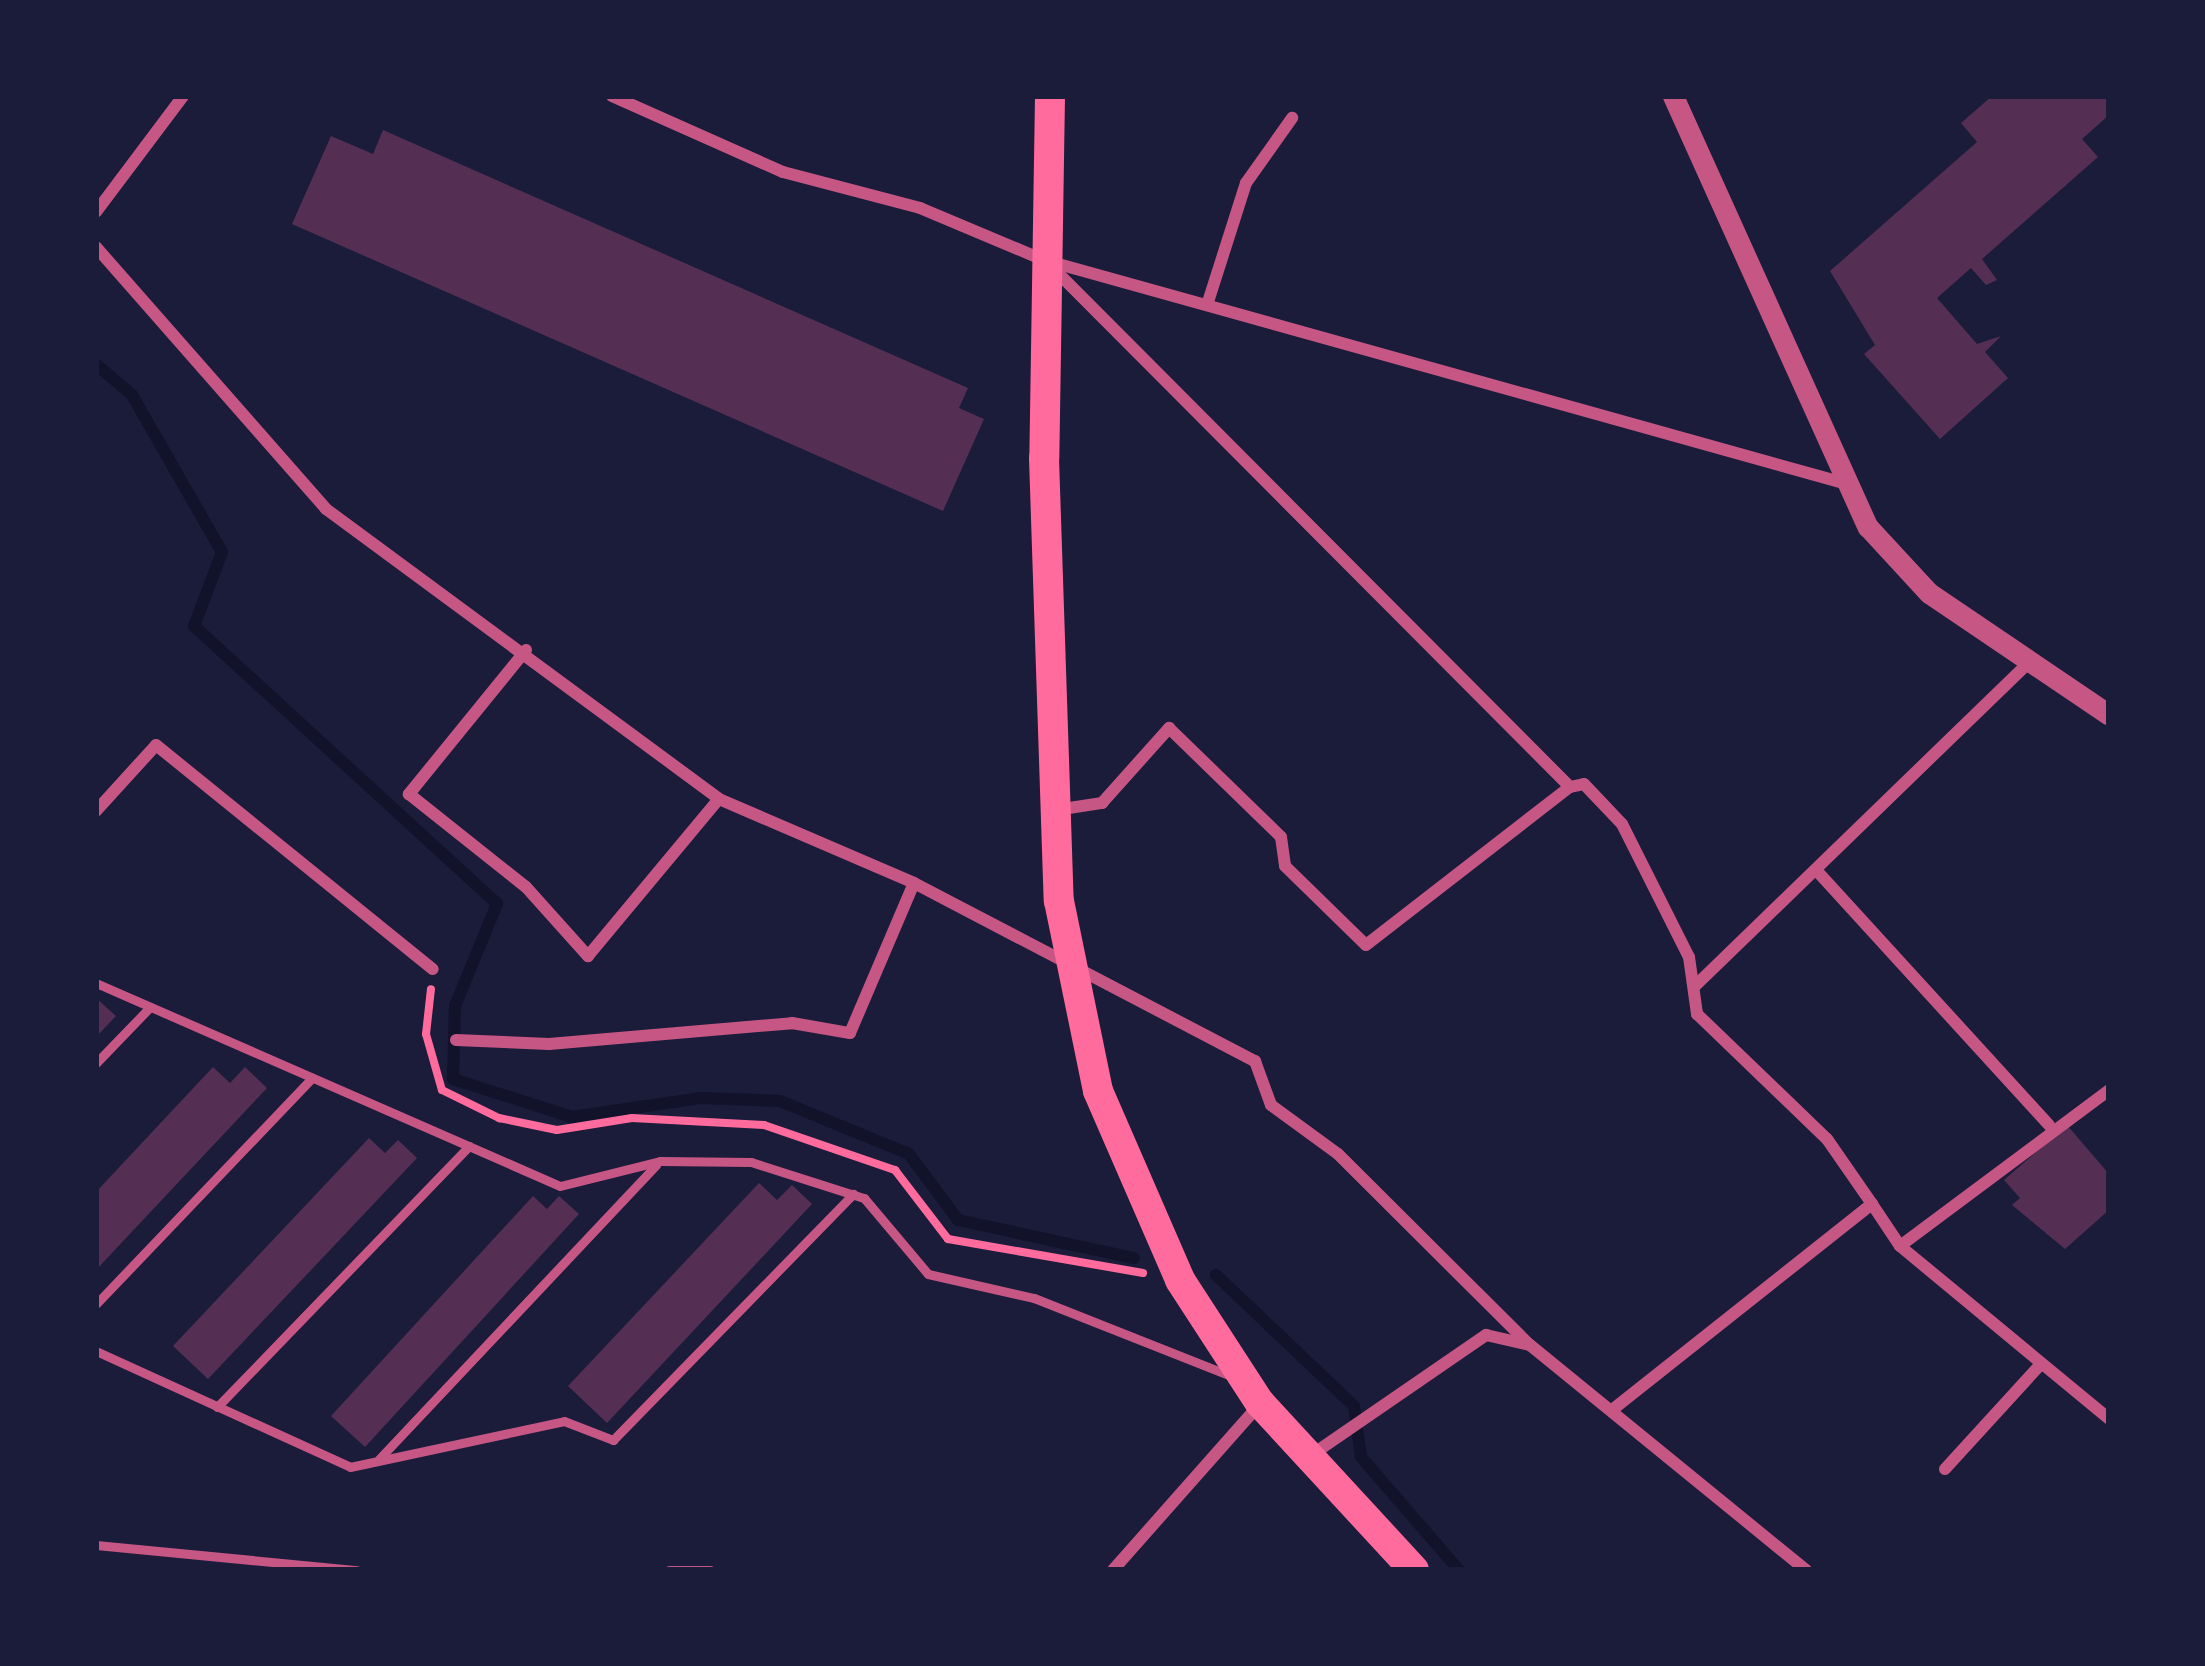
<!DOCTYPE html>
<html>
<head>
<meta charset="utf-8">
<style>
	body { margin:0 }
	#map { position:relative; width:2205px; height:1666px; overflow:hidden; background:#1b1b3a; font-family:"Sofia Sans Condensed",sans-serif }
	div>[style] { position:absolute }
	[style*='--x'] { left:calc(var(--x)*1px); top:calc(var(--y)*1px); width:calc(var(--w)*1px); rotate:calc(var(--a)*1deg) }
	.stream>* { height:12px; margin:-6px; padding:0 6px; transform-origin:6px; border-radius:6px; background:#12122b }
	.building>* { inset:0; background:#542f53 }
	.path>* { height:8px; margin:-4px; padding:0 4px; transform-origin:4px; border-radius:4px; background:#ff6b9d }
	.service>* { height:9px; margin:-4.5px; padding:0 4.5px; transform-origin:4.5px; border-radius:4.5px; background:#c65784 }
	.minor>* { height:12px; margin:-6px; padding:0 6px; transform-origin:6px; border-radius:6px; background:#c65784 }
	.tertiary>* { height:21px; margin:-10.5px; padding:0 10.5px; transform-origin:10.5px; border-radius:10.5px; background:#c65784 }
	.primary>* { height:30px; margin:-15px; padding:0 15px; transform-origin:15px; border-radius:15px; background:#ff6b9d }
	span { translate:-50% -50%; white-space:nowrap; text-align:center; line-height:1.15; -webkit-text-stroke:12px #1b1b3a; paint-order:stroke }
	.frame { position:absolute; inset:0; border:99px solid #1b1b3a; pointer-events:none }
</style>
</head>
<body>
<div id="map">
	<div class="stream">
		<div style="--x:96;--y:364;--w:48;--a:40.7"></div>
		<div style="--x:132;--y:395;--w:181;--a:60.2"></div>
		<div style="--x:222;--y:552;--w:79;--a:110.7"></div>
		<div style="--x:194;--y:626;--w:411;--a:42.5"></div>
		<div style="--x:497;--y:904;--w:110;--a:112.4"></div>
		<div style="--x:455;--y:1006;--w:73;--a:91.6"></div>
		<div style="--x:453;--y:1079;--w:125;--a:17.7"></div>
		<div style="--x:572;--y:1117;--w:129;--a:-8.4"></div>
		<div style="--x:700;--y:1098;--w:80;--a:2.1"></div>
		<div style="--x:780;--y:1101;--w:139;--a:22.3"></div>
		<div style="--x:909;--y:1154;--w:82;--a:53.4"></div>
		<div style="--x:958;--y:1220;--w:180;--a:12.2"></div>
		<div style="--x:1216;--y:1275;--w:190;--a:43.5"></div>
		<div style="--x:1354;--y:1406;--w:51;--a:82.2"></div>
		<div style="--x:1361;--y:1457;--w:150;--a:49.1"></div>
	</div>
	<div class="building">
		<div style="clip-path:polygon(1992px 96px,2109px 96px,2109px 115px,2082px 139px,2098px 157px,1982px 259px,1997px 280px,1986px 285px,1971px 268px,1937px 298px,1977px 344px,2001px 336px,1985px 352px,2008px 378px,1940px 439px,1864px 354px,1875px 345px,1830px 271px,1977px 142px,1961px 123px)"></div>
		<div style="clip-path:polygon(383px 130px,968px 388px,959px 408px,984px 419px,943px 511px,292px 224px,331px 136px,373px 154px)"></div>
		<div style="clip-path:polygon(96px 998px,116px 1016px,96px 1037px)"></div>
		<div style="clip-path:polygon(213px 1067px,230px 1083px,245px 1067px,267px 1088px,96px 1270px,96px 1192px)"></div>
		<div style="clip-path:polygon(2067px 1125px,2109px 1174px,2109px 1210px,2065px 1249px,2012px 1205px,2020px 1198px,2004px 1180px)"></div>
		<div style="clip-path:polygon(369px 1138px,385px 1153px,398px 1140px,417px 1158px,208px 1379px,173px 1346px)"></div>
		<div style="clip-path:polygon(759px 1183px,777px 1200px,792px 1185px,812px 1204px,607px 1423px,568px 1386px)"></div>
		<div style="clip-path:polygon(533px 1196px,547px 1209px,559px 1196px,579px 1214px,365px 1447px,331px 1416px)"></div>
	</div>
	<div class="path">
		<div style="--x:426;--y:1034;--w:58;--a:74.1"></div>
		<div style="--x:442;--y:1090;--w:64;--a:26.2"></div>
		<div style="--x:499;--y:1118;--w:59;--a:11.7"></div>
		<div style="--x:557;--y:1130;--w:76;--a:-9.1"></div>
		<div style="--x:632;--y:1118;--w:132;--a:3"></div>
		<div style="--x:764;--y:1125;--w:139;--a:19"></div>
		<div style="--x:895;--y:1170;--w:87;--a:52.5"></div>
		<div style="--x:948;--y:1239;--w:198;--a:9.9"></div>
		<div style="--x:426;--y:1034;--w:45;--a:-83.7"></div>
	</div>
	<div class="service">
		<div style="--x:96;--y:983;--w:506;--a:23.63"></div>
		<div style="--x:560;--y:1186;--w:103;--a:-14"></div>
		<div style="--x:660;--y:1161;--w:91;--a:0.6"></div>
		<div style="--x:751;--y:1162;--w:119;--a:17.7"></div>
		<div style="--x:864;--y:1198;--w:99;--a:49.9"></div>
		<div style="--x:928;--y:1274;--w:109;--a:12.8"></div>
		<div style="--x:1034;--y:1298;--w:215;--a:21.6"></div>
		<div style="--x:96;--y:1063;--w:78;--a:-46"></div>
		<div style="--x:96;--y:1304;--w:313;--a:-46.3"></div>
		<div style="--x:96;--y:1351;--w:279;--a:24.5"></div>
		<div style="--x:350;--y:1467;--w:219;--a:-12.1"></div>
		<div style="--x:564;--y:1421;--w:53;--a:21.2"></div>
		<div style="--x:613;--y:1440;--w:344;--a:-45.7"></div>
		<div style="--x:217;--y:1407;--w:363;--a:-46"></div>
		<div style="--x:379;--y:1459;--w:404;--a:-46.7"></div>
		<div style="--x:96;--y:1545;--w:262;--a:5.5"></div>
		<div style="--x:669;--y:1570;--w:41;--a:0"></div>
	</div>
	<div class="minor">
		<div style="--x:612;--y:96;--w:187;--a:24"></div>
		<div style="--x:783;--y:172;--w:142;--a:14.7"></div>
		<div style="--x:920;--y:208;--w:134;--a:22.8"></div>
		<div style="--x:1044;--y:260;--w:826;--a:15.58"></div>
		<div style="--x:96;--y:212;--w:145;--a:-53.1"></div>
		<div style="--x:96;--y:247;--w:349;--a:48.7"></div>
		<div style="--x:326;--y:509;--w:488;--a:36.4"></div>
		<div style="--x:719;--y:799;--w:212;--a:23.3"></div>
		<div style="--x:914;--y:883;--w:385;--a:27.6"></div>
		<div style="--x:1255;--y:1061;--w:47;--a:70"></div>
		<div style="--x:1271;--y:1105;--w:83;--a:36.2"></div>
		<div style="--x:1338;--y:1154;--w:271;--a:44.9"></div>
		<div style="--x:1052;--y:267;--w:734;--a:45.11"></div>
		<div style="--x:1570;--y:787;--w:14;--a:-12"></div>
		<div style="--x:1584;--y:784;--w:55;--a:46.5"></div>
		<div style="--x:1622;--y:824;--w:149;--a:63.3"></div>
		<div style="--x:1689;--y:957;--w:58;--a:82"></div>
		<div style="--x:1697;--y:1014;--w:180;--a:43.9"></div>
		<div style="--x:1827;--y:1139;--w:79;--a:55.3"></div>
		<div style="--x:1208;--y:302;--w:125;--a:-72.3"></div>
		<div style="--x:1246;--y:183;--w:80;--a:-54.7"></div>
		<div style="--x:526;--y:650;--w:186;--a:129.1"></div>
		<div style="--x:409;--y:794;--w:149;--a:38.5"></div>
		<div style="--x:526;--y:887;--w:93;--a:48.1"></div>
		<div style="--x:588;--y:956;--w:204;--a:-50.2"></div>
		<div style="--x:1056;--y:810;--w:47;--a:-8.7"></div>
		<div style="--x:1102;--y:803;--w:101;--a:-48.2"></div>
		<div style="--x:1169;--y:728;--w:156;--a:44.2"></div>
		<div style="--x:1281;--y:837;--w:29;--a:82"></div>
		<div style="--x:1285;--y:866;--w:113;--a:44.3"></div>
		<div style="--x:1366;--y:945;--w:258;--a:-37.8"></div>
		<div style="--x:96;--y:811;--w:89;--a:-47.7"></div>
		<div style="--x:156;--y:745;--w:356;--a:39"></div>
		<div style="--x:1817;--y:871;--w:344;--a:47.6"></div>
		<div style="--x:1695;--y:986;--w:464;--a:-44.1"></div>
		<div style="--x:456;--y:1040;--w:93;--a:2.5"></div>
		<div style="--x:549;--y:1044;--w:244;--a:-4.9"></div>
		<div style="--x:792;--y:1023;--w:59;--a:9.8"></div>
		<div style="--x:850;--y:1033;--w:163;--a:-66.9"></div>
		<div style="--x:1900;--y:1246;--w:271;--a:39.6"></div>
		<div style="--x:1612;--y:1410;--w:332;--a:-38.4"></div>
		<div style="--x:1872;--y:1204;--w:50;--a:56.3"></div>
		<div style="--x:1900;--y:1246;--w:261;--a:-36.7"></div>
		<div style="--x:1310;--y:1456;--w:214;--a:-34.5"></div>
		<div style="--x:1486;--y:1335;--w:45;--a:12.8"></div>
		<div style="--x:1530;--y:1345;--w:356;--a:39.2"></div>
		<div style="--x:1945;--y:1469;--w:142;--a:-47.6"></div>
		<div style="--x:1113;--y:1570;--w:220;--a:-48.5"></div>
	</div>
	<div class="tertiary">
		<div style="--x:1673;--y:96;--w:473;--a:65.7"></div>
		<div style="--x:1868;--y:527;--w:90;--a:47.3"></div>
		<div style="--x:1929;--y:593;--w:217;--a:34.1"></div>
	</div>
	<div class="primary">
		<div style="--x:1050;--y:96;--w:362;--a:90.9"></div>
		<div style="--x:1044;--y:458;--w:443;--a:88.1"></div>
		<div style="--x:1059;--y:901;--w:194;--a:78.4"></div>
		<div style="--x:1098;--y:1091;--w:206;--a:66.5"></div>
		<div style="--x:1180;--y:1280;--w:147;--a:57"></div>
		<div style="--x:1260;--y:1403;--w:227;--a:47.3"></div>
	</div>
	<div class="frame"></div>
</div>
</body>
</html>
